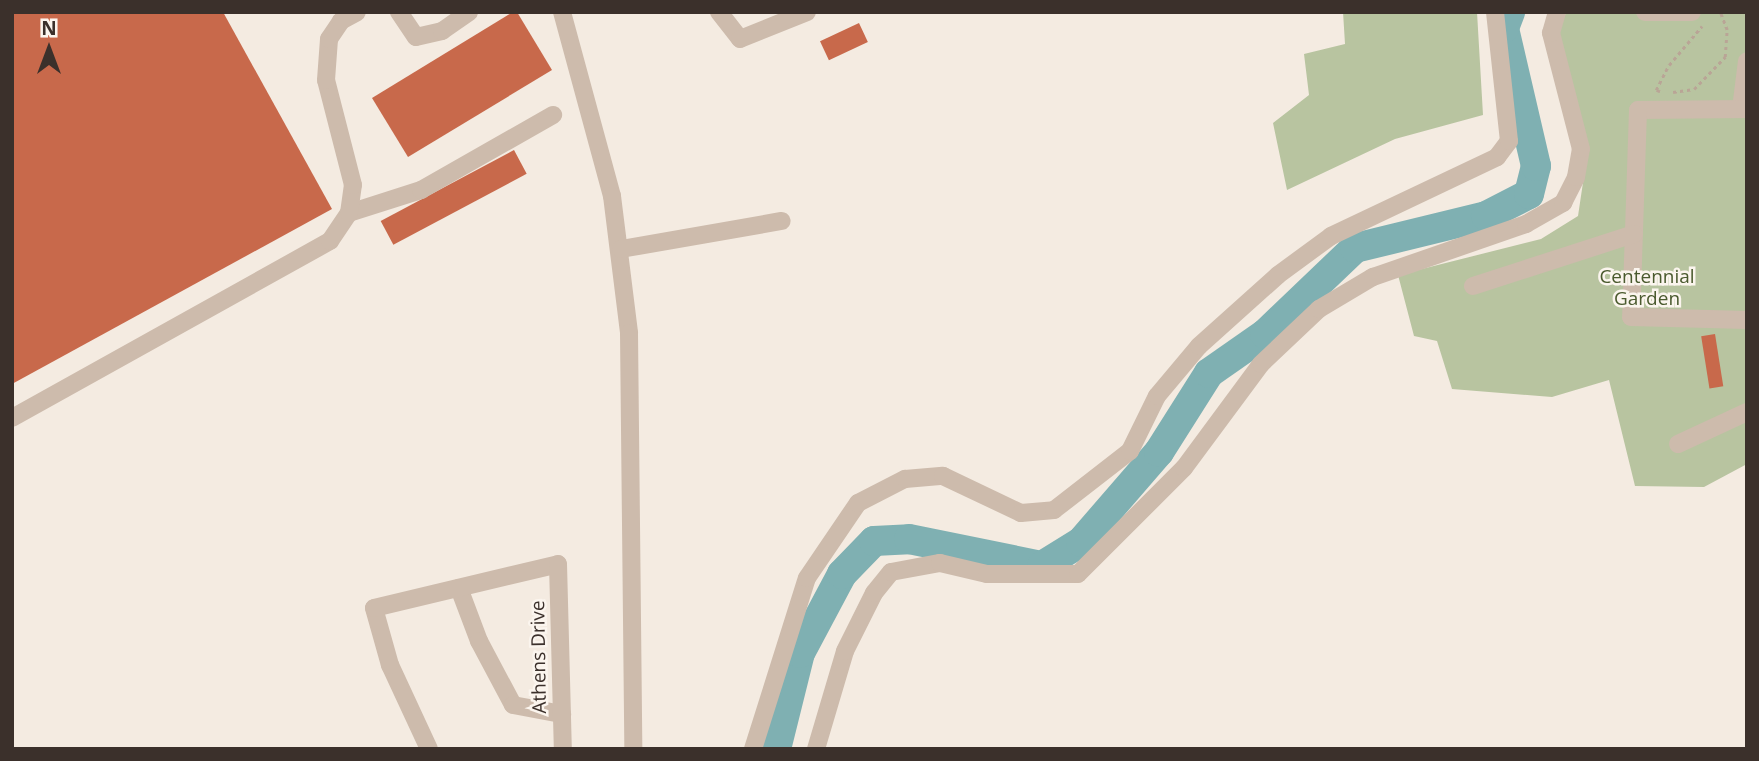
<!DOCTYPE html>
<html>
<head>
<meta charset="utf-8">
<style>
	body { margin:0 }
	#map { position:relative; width:1759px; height:761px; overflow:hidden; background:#f4ebe1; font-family:"Open Sans",sans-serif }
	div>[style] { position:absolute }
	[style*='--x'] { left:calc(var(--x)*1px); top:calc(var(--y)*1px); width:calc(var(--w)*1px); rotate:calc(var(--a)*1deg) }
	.green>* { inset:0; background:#b8c4a0 }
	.river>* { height:30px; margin:-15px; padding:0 15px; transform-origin:15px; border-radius:15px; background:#7fb0b2 }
	.building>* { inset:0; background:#c8694b; transform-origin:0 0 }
	.path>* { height:2.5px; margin-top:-1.25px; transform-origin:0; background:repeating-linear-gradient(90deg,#b9a596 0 3.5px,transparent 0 7px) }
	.minor>* { height:18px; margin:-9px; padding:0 9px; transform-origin:9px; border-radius:9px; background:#cdbbac }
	span { translate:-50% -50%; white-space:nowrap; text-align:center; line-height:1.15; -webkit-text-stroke:5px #fbf5ee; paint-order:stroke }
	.park-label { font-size:19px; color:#4a5a2e }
	.street-label { font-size:19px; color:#3b302b }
	.frame { position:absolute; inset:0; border:14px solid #3b302b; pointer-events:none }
	.north { position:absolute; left:14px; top:14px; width:70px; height:70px; -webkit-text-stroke:5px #fbf5ee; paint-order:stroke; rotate:0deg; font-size:19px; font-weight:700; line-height:28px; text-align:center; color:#3b302b }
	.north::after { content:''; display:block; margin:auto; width:24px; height:32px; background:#3b302b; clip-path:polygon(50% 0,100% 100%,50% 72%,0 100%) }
</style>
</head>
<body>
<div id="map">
	<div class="green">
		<div style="clip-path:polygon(1343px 12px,1477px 12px,1483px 115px,1395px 139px,1287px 190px,1273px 123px,1309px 95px,1304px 54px,1345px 44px)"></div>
		<div style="clip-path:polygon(1566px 12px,1747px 12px,1747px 464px,1704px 487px,1635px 486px,1609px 380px,1552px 397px,1452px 389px,1437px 341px,1414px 336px,1398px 275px,1541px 239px,1578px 216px,1588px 149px,1558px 35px)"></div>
	</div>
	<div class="river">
		<div style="--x:776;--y:749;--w:99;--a:-76"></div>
		<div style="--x:800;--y:653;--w:89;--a:-62"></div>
		<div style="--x:842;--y:574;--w:46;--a:-45.9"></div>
		<div style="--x:874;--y:541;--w:35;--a:-3"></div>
		<div style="--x:909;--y:539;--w:136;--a:11.5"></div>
		<div style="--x:1042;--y:566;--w:46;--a:-31.6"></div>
		<div style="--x:1081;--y:542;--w:119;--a:-49.1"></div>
		<div style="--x:1159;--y:452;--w:93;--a:-57.7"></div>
		<div style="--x:1209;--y:373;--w:68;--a:-34.9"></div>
		<div style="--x:1265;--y:334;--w:124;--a:-43.7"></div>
		<div style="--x:1355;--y:248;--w:135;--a:-13.7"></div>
		<div style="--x:1486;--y:216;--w:48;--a:-27.1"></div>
		<div style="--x:1529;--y:194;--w:29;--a:-76"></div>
		<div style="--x:1536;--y:166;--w:142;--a:-103.1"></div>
		<div style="--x:1504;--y:28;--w:17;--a:-69"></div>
	</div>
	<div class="building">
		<div style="clip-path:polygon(12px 12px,223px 12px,332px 209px,12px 384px)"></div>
		<div style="clip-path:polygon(513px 12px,517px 12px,552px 70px,408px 157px,372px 98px)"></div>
		<div style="left:859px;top:23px;width:21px;height:43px;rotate:65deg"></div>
		<div style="left:514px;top:150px;width:27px;height:151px;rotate:62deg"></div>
		<div style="left:1715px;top:334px;width:53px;height:14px;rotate:81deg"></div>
	</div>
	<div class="path">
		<div style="--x:1660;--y:92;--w:4;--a:-153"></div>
		<div style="--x:1656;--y:90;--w:28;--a:-63"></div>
		<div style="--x:1669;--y:65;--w:51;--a:-49.8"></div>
		<div style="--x:1673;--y:92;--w:21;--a:-8"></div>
		<div style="--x:1694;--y:89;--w:45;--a:-45.9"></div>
		<div style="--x:1725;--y:57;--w:27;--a:-86"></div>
		<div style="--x:1727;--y:30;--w:19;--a:-111"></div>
	</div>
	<div class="minor">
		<div style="--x:399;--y:12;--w:30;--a:56"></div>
		<div style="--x:416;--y:37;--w:27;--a:-13"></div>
		<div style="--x:442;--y:31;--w:33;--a:-35"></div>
		<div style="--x:562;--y:12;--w:191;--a:74.8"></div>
		<div style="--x:612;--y:196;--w:138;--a:82.9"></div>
		<div style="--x:629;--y:333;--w:416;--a:89.4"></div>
		<div style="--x:719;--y:12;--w:34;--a:52"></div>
		<div style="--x:740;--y:39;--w:72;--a:-21.9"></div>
		<div style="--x:1645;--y:12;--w:47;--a:0"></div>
		<div style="--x:1741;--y:109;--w:48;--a:-82.9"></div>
		<div style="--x:1747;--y:109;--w:109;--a:179.5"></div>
		<div style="--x:1638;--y:110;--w:207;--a:91.9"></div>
		<div style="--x:1631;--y:317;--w:116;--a:1.5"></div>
		<div style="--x:349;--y:213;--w:76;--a:-17.7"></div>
		<div style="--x:421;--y:190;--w:152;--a:-29.6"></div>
		<div style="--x:621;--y:249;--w:163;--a:-9.9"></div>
		<div style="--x:1473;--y:286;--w:169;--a:-17.9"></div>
		<div style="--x:12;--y:418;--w:364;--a:-29.1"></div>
		<div style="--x:330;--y:241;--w:34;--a:-56"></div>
		<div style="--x:349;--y:213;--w:28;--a:-82"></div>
		<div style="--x:353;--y:185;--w:108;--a:-104.4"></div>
		<div style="--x:326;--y:80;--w:41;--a:-85.8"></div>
		<div style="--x:329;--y:39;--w:22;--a:-56"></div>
		<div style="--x:341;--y:21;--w:18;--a:-29"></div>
		<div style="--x:1678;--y:444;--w:76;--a:-24.9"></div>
		<div style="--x:459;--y:588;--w:57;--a:69.3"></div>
		<div style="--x:479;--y:641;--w:72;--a:62"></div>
		<div style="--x:513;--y:705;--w:50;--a:10.4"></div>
		<div style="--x:429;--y:749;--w:93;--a:-114.9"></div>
		<div style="--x:390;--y:665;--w:59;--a:-105.7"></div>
		<div style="--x:374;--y:608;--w:189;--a:-13.4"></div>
		<div style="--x:558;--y:564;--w:185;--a:88.5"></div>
		<div style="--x:753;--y:749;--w:179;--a:-72.5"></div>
		<div style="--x:807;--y:578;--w:91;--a:-55.8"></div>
		<div style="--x:858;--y:503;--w:53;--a:-27.1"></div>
		<div style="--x:905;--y:479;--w:38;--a:-5"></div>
		<div style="--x:943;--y:476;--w:86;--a:25.4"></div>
		<div style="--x:1021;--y:513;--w:33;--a:-5"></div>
		<div style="--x:1054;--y:510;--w:96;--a:-37.8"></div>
		<div style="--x:1130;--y:451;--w:61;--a:-63.9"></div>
		<div style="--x:1157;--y:396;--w:65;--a:-50"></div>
		<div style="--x:1199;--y:346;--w:106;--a:-41.9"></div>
		<div style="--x:1278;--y:275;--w:66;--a:-36.3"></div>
		<div style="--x:1331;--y:236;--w:184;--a:-25.4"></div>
		<div style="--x:1497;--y:157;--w:20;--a:-53"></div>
		<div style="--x:1509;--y:141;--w:130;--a:-96.2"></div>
		<div style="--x:816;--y:749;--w:102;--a:-73.5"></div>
		<div style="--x:845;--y:651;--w:65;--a:-63.4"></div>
		<div style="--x:874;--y:593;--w:27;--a:-51"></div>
		<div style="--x:891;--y:572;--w:50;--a:-10.4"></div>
		<div style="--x:940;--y:563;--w:48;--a:13.2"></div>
		<div style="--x:987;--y:574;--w:91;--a:0"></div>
		<div style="--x:1078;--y:574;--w:150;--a:-45"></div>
		<div style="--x:1184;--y:468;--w:129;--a:-53.5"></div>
		<div style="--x:1261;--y:364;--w:80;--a:-43.5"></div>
		<div style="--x:1319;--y:309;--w:63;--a:-30.7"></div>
		<div style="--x:1373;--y:277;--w:162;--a:-19.1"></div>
		<div style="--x:1526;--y:224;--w:43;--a:-29.6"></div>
		<div style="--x:1563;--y:203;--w:29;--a:-63"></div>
		<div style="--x:1576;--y:177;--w:28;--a:-80"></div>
		<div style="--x:1581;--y:149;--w:120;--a:-104.5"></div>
		<div style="--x:1551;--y:33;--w:22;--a:-74"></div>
	</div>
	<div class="park-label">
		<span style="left:1647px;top:288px">Centennial<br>Garden</span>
	</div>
	<div class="street-label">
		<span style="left:539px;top:657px;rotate:-91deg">Athens Drive</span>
	</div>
	<div class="frame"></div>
	<div class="north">N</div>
</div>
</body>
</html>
